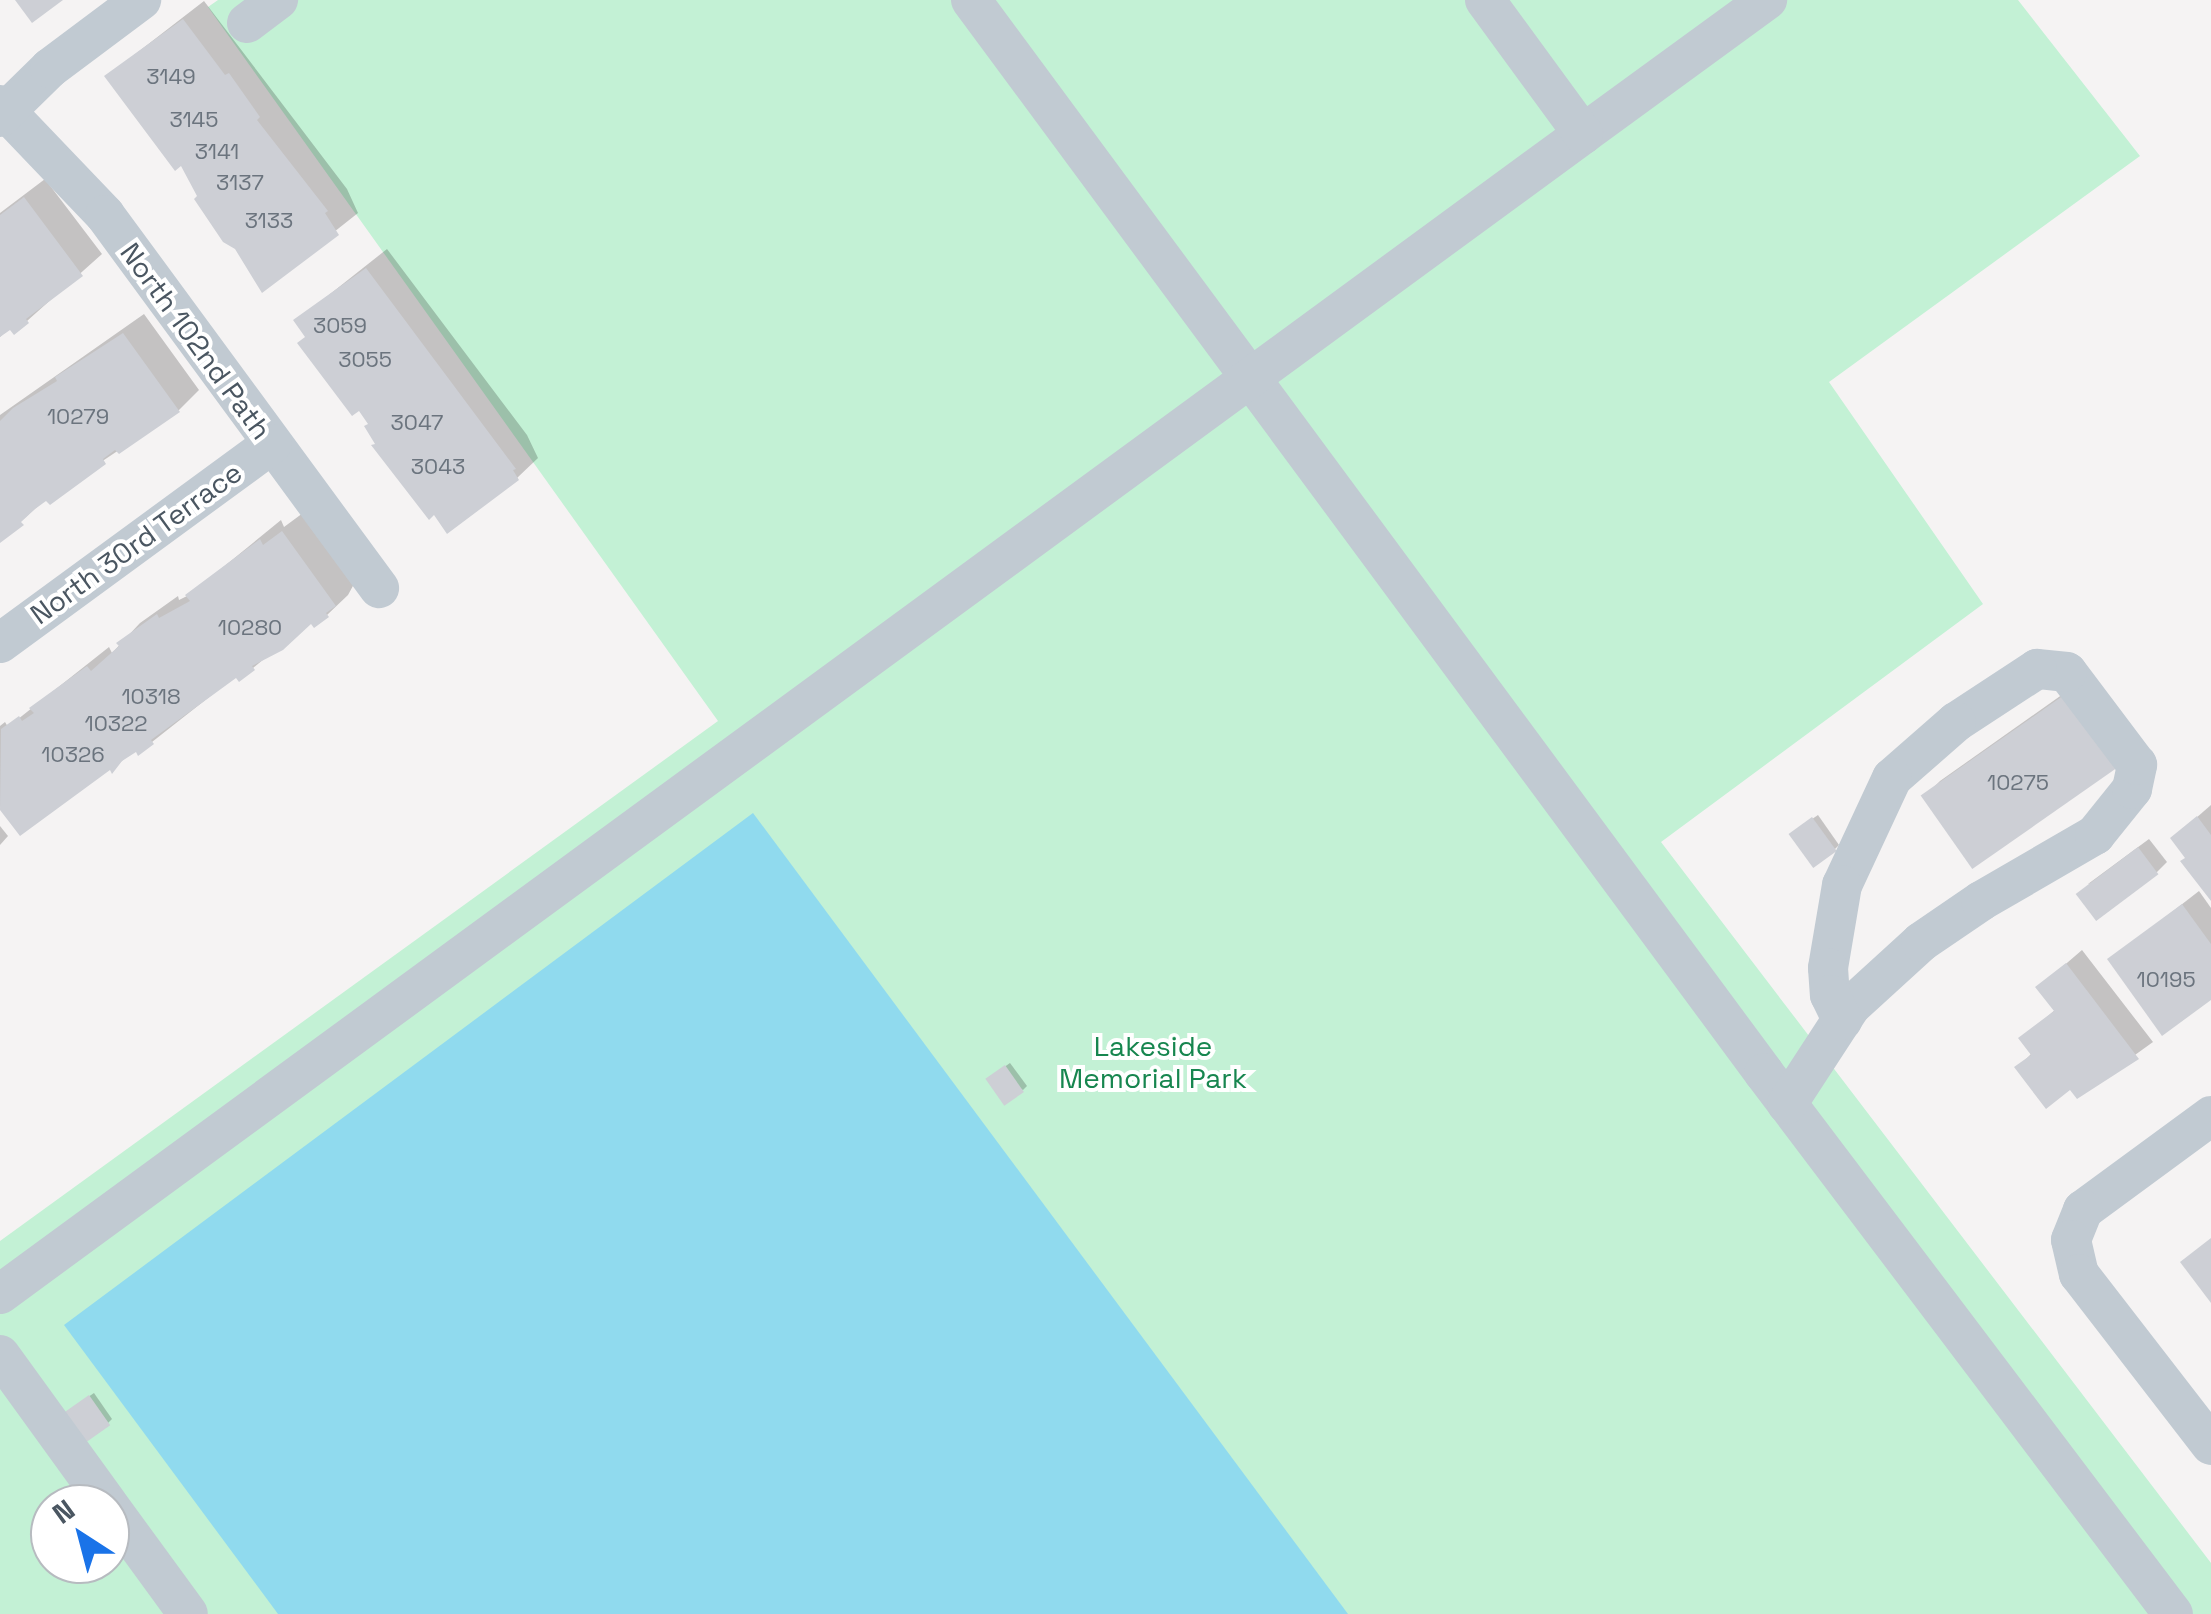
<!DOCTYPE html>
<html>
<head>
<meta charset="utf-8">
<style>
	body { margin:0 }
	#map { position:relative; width:2211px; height:1614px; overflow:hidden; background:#f5f3f3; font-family:"Space Grotesk",sans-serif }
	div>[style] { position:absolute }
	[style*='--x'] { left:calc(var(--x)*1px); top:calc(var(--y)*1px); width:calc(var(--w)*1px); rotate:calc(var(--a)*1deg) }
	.green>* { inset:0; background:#c3f1d5 }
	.water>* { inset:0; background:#90daee }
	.shadow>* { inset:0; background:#0003 }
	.building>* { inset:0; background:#cdcfd5; transform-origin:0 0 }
	.minor>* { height:40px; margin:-20px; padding:0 20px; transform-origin:20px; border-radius:20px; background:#c1cad2 }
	span { translate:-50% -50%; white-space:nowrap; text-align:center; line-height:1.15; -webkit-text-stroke:8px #fff; paint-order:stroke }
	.number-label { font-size:22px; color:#6b747e }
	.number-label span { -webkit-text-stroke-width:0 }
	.street-label { font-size:28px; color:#4a5661 }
	.park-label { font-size:28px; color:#17864f }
	.north { position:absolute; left:30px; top:1484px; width:100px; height:100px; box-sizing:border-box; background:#fff; border:2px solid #b7bbc0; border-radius:50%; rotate:324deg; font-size:28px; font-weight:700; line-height:40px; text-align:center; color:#4a5661 }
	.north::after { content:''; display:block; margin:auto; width:35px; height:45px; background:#1a73e8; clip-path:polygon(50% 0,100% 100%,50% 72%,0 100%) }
</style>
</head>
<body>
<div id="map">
	<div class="green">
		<div style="clip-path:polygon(evenodd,218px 0,2018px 0,2140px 156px,1829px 382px,1983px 604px,1661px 842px,2211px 1563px,2211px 1614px,0 1614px,0 1241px,718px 721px,208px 7px,218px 0,50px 1504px,110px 1504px,110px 1564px,50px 1564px,50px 1504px)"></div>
	</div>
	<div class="water">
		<div style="clip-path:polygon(753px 813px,1348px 1614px,278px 1614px,64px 1325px)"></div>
	</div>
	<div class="shadow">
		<div style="clip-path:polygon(204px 1px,347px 189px,358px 213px,262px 289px,182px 163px,107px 76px)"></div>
		<div style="clip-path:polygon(45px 179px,102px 254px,27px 321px,11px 326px,0 337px,0 213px)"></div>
		<div style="clip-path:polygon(387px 249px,527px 435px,538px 458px,517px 478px,377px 443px,371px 423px,296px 321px)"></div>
		<div style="clip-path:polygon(144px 314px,199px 390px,179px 410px,47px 498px,0 540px,0 415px)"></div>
		<div style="clip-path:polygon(303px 513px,354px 584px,348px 595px,327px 615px,311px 620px,253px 668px,237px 675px,152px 742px,136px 748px,112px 770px,111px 767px,20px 832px,0 806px,0 726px,5px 722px,8px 727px,109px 647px,112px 653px,140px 623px,178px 596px,179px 600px,189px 595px,281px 520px,284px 527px)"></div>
		<div style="clip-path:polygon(2080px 682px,2130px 752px,1925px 796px,1940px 781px)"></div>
		<div style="clip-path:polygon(2211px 805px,2211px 897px,2173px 838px)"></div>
		<div style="clip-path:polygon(1818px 815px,1839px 845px,1835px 849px,1796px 830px)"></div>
		<div style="clip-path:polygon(0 826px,8px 836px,0 845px)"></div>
		<div style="clip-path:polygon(2149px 839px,2167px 862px,2157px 872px,2088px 884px)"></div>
		<div style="clip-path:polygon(2199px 891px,2211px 908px,2211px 997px,2110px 960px)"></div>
		<div style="clip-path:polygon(2082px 950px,2153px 1042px,2078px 1096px,2071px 1086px,2018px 1067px,2032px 1053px,2022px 1039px,2056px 1009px,2039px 987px)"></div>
		<div style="clip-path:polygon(1010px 1063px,1027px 1086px,1023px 1090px,993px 1075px)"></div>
		<div style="clip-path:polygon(94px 1393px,112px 1419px,108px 1423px,69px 1410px)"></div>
	</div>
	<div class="building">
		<div style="clip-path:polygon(15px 0,63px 0,32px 23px)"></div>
		<div style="clip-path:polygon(183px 19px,225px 75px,229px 73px,260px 117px,257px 120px,328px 211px,325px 213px,339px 235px,262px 293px,235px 249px,223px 242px,194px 199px,197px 196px,181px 166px,175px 171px,104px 76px)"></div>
		<div style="clip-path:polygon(24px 197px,83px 276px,26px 319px,29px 323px,14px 335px,10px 330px,0 337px,0 215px)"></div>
		<div style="clip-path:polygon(366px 268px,516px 469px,513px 470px,519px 480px,447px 534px,434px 515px,429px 520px,371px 445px,375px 444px,364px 426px,368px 424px,359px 411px,352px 416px,297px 343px,305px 337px,293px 320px)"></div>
		<div style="clip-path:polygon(123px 333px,180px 412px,119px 454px,115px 450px,103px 459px,106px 464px,50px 505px,46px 501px,35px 509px,21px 522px,24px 525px,0 543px,0 421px,13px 408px,57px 381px,55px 377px)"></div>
		<div style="clip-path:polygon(282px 531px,336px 606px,326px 613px,329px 617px,314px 628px,311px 624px,283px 650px,252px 666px,255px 670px,239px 682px,236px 678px,151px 740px,154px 744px,138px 756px,136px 752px,122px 761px,112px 774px,110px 770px,20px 836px,0 810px,1px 729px,19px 716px,22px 721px,34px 713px,29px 708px,87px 666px,91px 671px,119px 646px,116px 643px,157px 614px,159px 618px,190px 601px,185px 595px,260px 539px,263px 545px)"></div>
		<div style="left:2064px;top:695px;width:90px;height:175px;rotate:55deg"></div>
		<div style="clip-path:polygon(2197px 816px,2211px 835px,2211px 901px,2180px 861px,2185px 858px,2170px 838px)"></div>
		<div style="left:1812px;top:817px;width:42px;height:29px;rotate:54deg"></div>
		<div style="left:2138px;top:847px;width:34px;height:78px;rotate:53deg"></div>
		<div style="clip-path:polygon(2182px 904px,2211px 944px,2211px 1000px,2162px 1036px,2107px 959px)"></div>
		<div style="clip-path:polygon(2066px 963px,2139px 1059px,2077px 1099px,2070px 1090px,2046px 1109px,2014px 1067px,2031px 1055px,2018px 1038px,2054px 1011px,2035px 987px)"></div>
		<div style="left:1005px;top:1065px;width:33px;height:24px;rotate:55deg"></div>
		<div style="clip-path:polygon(2211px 1238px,2211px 1303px,2180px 1262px)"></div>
		<div style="left:89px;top:1395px;width:37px;height:33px;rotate:55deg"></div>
	</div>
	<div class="minor">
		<div style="--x:971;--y:0;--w:1334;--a:53.53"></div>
		<div style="--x:1764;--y:1073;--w:678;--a:52.91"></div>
		<div style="--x:247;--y:23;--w:39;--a:-37"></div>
		<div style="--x:0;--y:105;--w:152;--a:46.3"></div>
		<div style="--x:105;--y:215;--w:463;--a:53.7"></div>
		<div style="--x:0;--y:117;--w:70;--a:-44.4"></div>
		<div style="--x:50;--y:68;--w:114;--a:-36.8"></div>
		<div style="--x:1583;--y:134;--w:228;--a:-36.1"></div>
		<div style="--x:0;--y:643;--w:337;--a:-36.2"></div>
		<div style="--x:1787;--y:1104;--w:117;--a:-56.9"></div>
		<div style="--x:1851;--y:1006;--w:95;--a:-42.4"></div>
		<div style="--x:1921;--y:942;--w:73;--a:-34.3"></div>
		<div style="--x:1981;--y:901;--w:132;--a:-30.1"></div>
		<div style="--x:2095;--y:835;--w:59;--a:-51.2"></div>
		<div style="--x:2132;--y:789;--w:25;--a:-78"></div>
		<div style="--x:2137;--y:765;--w:116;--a:-127"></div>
		<div style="--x:2067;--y:672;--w:30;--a:-174"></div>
		<div style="--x:2037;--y:669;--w:97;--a:146.8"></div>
		<div style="--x:1956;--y:722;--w:85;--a:138.8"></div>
		<div style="--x:1892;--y:778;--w:118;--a:115"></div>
		<div style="--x:1842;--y:885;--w:84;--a:99.6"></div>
		<div style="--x:1828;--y:968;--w:27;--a:86"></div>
		<div style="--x:1830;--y:995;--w:28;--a:64"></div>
		<div style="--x:2211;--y:1116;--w:159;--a:143.7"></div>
		<div style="--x:2083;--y:1210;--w:32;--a:112"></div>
		<div style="--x:2071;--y:1240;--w:35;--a:77"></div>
		<div style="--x:2079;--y:1274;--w:216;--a:52.3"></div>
		<div style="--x:0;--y:1294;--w:1963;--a:-36.23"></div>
		<div style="--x:1583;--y:134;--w:166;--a:-126.2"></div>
		<div style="--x:0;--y:1355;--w:184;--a:54.1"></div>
		<div style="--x:110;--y:1507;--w:132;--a:53.9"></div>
	</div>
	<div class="number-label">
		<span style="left:171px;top:77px">3149</span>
		<span style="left:194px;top:120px">3145</span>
		<span style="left:217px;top:152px">3141</span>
		<span style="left:240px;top:183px">3137</span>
		<span style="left:269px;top:221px">3133</span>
		<span style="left:340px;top:326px">3059</span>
		<span style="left:365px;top:360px">3055</span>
		<span style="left:78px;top:417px">10279</span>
		<span style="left:417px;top:423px">3047</span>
		<span style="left:438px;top:467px">3043</span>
		<span style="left:250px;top:628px">10280</span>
		<span style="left:151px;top:697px">10318</span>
		<span style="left:116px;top:724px">10322</span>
		<span style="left:73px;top:755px">10326</span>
		<span style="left:2018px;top:783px">10275</span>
		<span style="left:2166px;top:980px">10195</span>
	</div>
	<div class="street-label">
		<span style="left:196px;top:341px;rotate:54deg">North 102nd Path</span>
		<span style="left:136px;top:543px;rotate:-36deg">North 30rd Terrace</span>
	</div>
	<div class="park-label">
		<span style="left:1153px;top:1062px">Lakeside<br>Memorial Park</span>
	</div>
	<div class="north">N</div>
</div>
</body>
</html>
